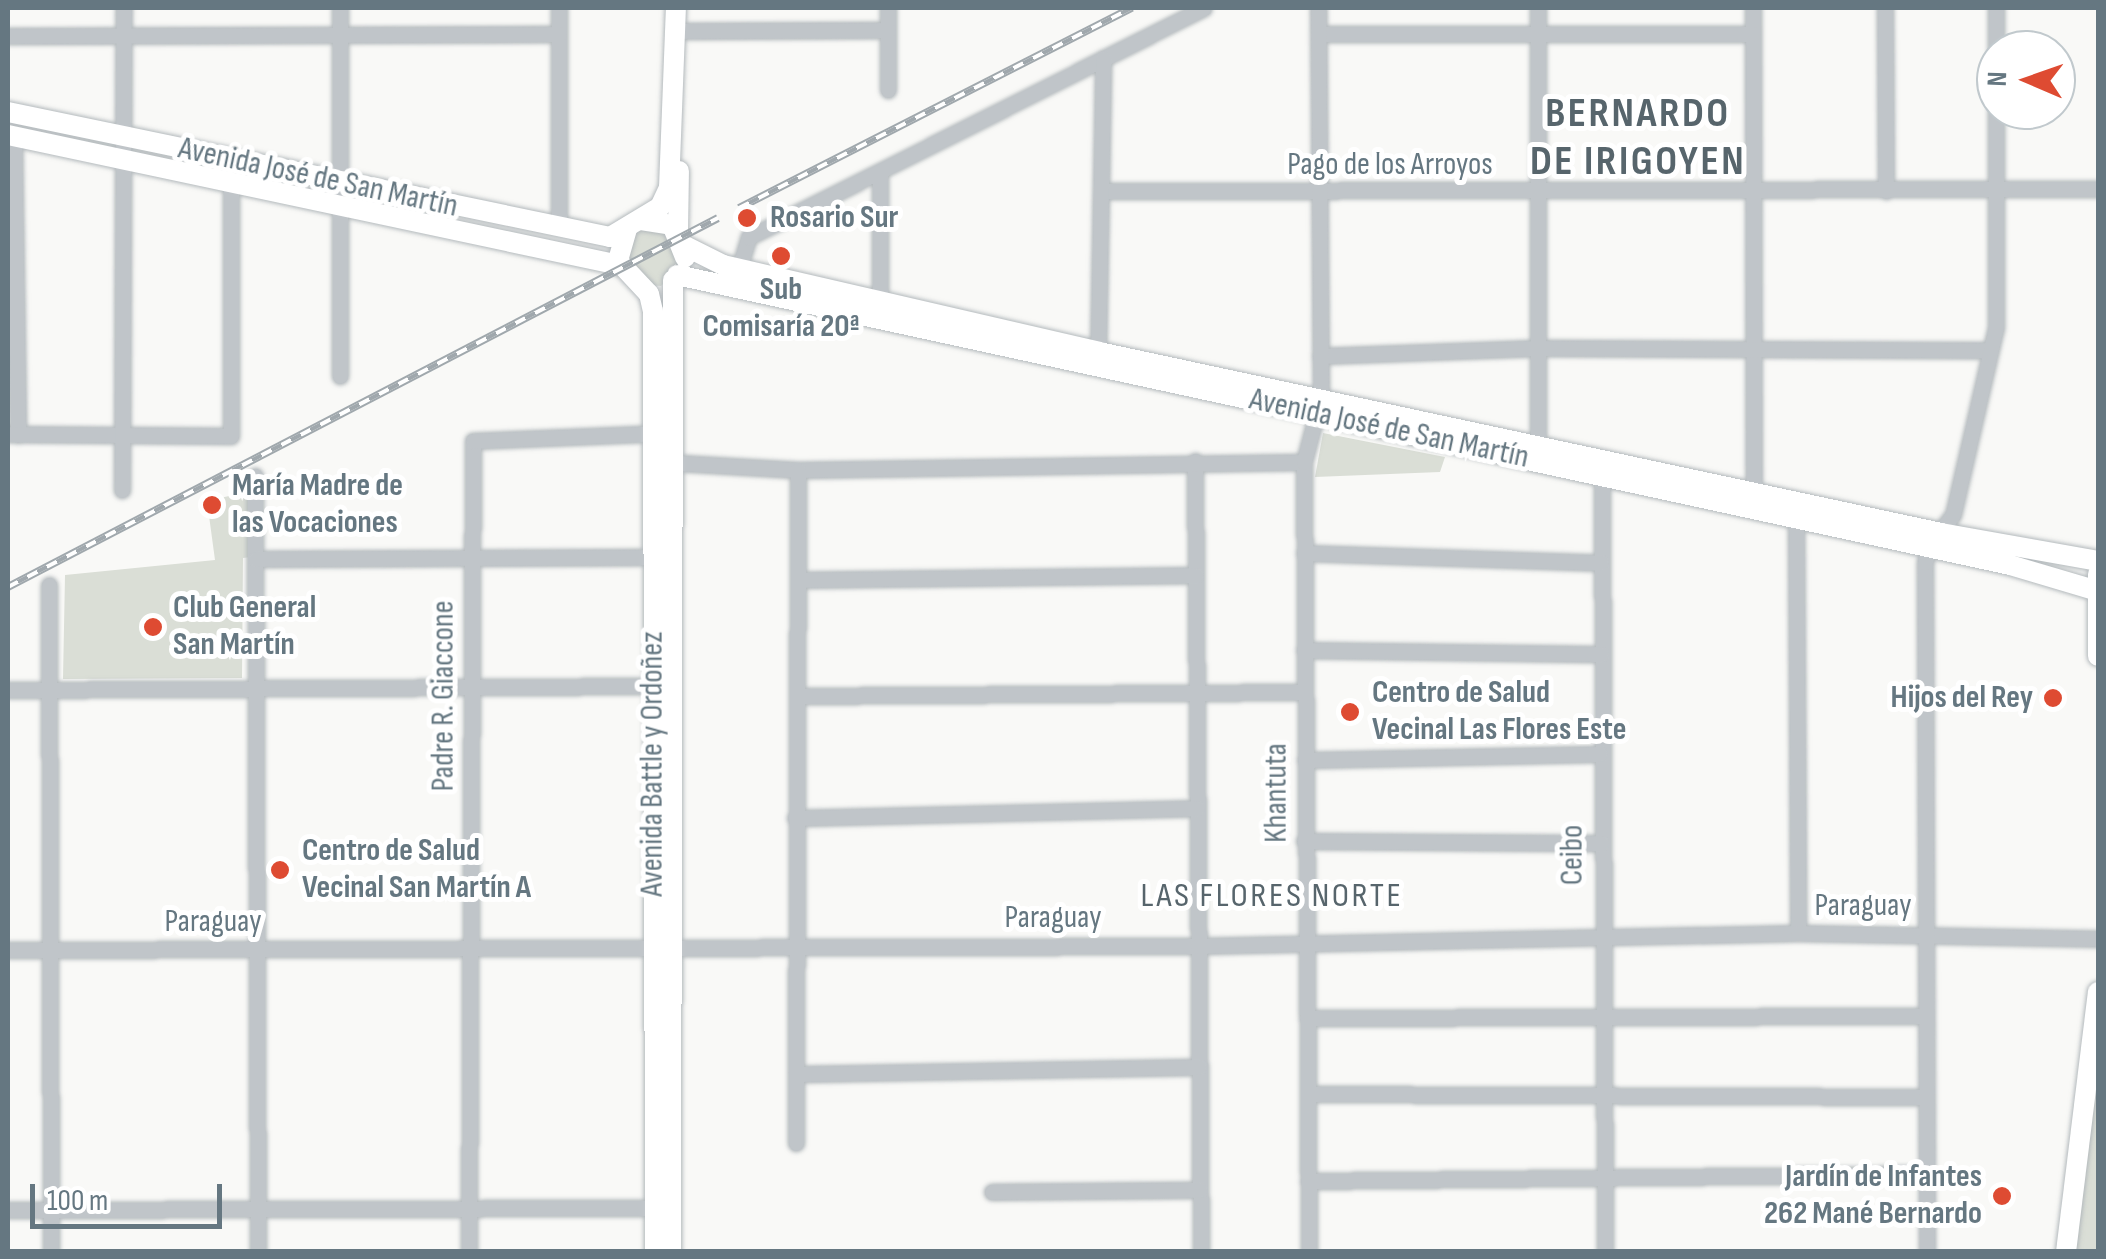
<!DOCTYPE html>
<html>
<head>
<meta charset="utf-8">
<style>
	body { margin:0 }
	#map { position:relative; width:2106px; height:1259px; overflow:hidden; background:#f9f9f7; font-family:"Sofia Sans Condensed",sans-serif }
	div>[style] { position:absolute }
	[style*='--x'] { left:calc(var(--x)*1px); top:calc(var(--y)*1px); width:calc(var(--w)*1px); rotate:calc(var(--a)*1deg) }
	.green>* { inset:0; background:#daded6 }
	.roads { filter:drop-shadow(0 0 2px #b4babd) drop-shadow(0 0 2px #b4babd) }
	.minor>* { height:15px; margin:-7.5px; padding:0 7.5px; transform-origin:7.5px; border-radius:7.5px; background:#c0c5c9 }
	.major>* { height:20px; margin:-10px; padding:0 10px; transform-origin:10px; border-radius:10px; background:#fff }
	.rail>* { height:8px; margin-top:-4px; transform-origin:0; background:repeating-linear-gradient(90deg,#fff 0 11px,#a0a8ad 0 22px); box-sizing:border-box; border-block:2px solid #a0a8ad }
	.dots>* { width:28px; height:28px; translate:-50% -50%; box-sizing:border-box; border:5px solid #fff; border-radius:50% }
	span { translate:-50% -50%; white-space:nowrap; text-align:center; line-height:1.15; -webkit-text-stroke:10px #fff; paint-order:stroke }
	.street-label { font-size:32px; color:#657781 }
	.poi-label { font-size:32px; color:#657781; font-weight:700 }
	.left { translate:0 -50%; text-align:left }
	.right { translate:-100% -50%; text-align:right }
	.neighbourhood-label { font-size:35px; color:#57656c; letter-spacing:2.5px }
	.district-label { font-size:42px; color:#57656c; font-weight:700; letter-spacing:2.5px }
	.frame { position:absolute; inset:0; border:10px solid #657781; pointer-events:none }
	.north { position:absolute; left:1976px; top:30px; width:100px; height:100px; box-sizing:border-box; background:#fff; border:2px solid #c1c9cd; border-radius:50%; rotate:272deg; font-size:28px; font-weight:700; line-height:40px; text-align:center; color:#657781 }
	.north::after { content:''; display:block; margin:auto; width:35px; height:45px; background:#de4b32; clip-path:polygon(50% 0,100% 100%,50% 72%,0 100%) }
	.scale { position:absolute; left:30px; top:1184px; width:192px; height:45px; box-sizing:border-box; border:5px solid #657781; border-top:0; padding-left:12px; font-size:30px; line-height:35px; white-space:nowrap; color:#657781; -webkit-text-stroke:8px #fff; paint-order:stroke }
</style>
</head>
<body>
<div id="map">
	<div class="green">
		<div style="clip-path:polygon(662px 220px,685px 262px,661px 286px,636px 284px,620px 238px)"></div>
		<div style="clip-path:polygon(1323px 433px,1445px 457px,1440px 472px,1315px 477px)"></div>
		<div style="clip-path:polygon(251px 491px,251px 557px,243px 558px,242px 678px,63px 679px,65px 575px,215px 560px,207px 501px)"></div>
		<div style="clip-path:polygon(2098px 992px,2098px 1251px,2066px 1252px)"></div>
	</div>
	<div class="roads">
		<div class="minor">
			<div style="--x:559;--y:8;--w:218;--a:90"></div>
			<div style="--x:888;--y:8;--w:82;--a:90"></div>
			<div style="--x:1753;--y:8;--w:484;--a:89.9"></div>
			<div style="--x:1885;--y:8;--w:183;--a:89.7"></div>
			<div style="--x:676;--y:31;--w:212;--a:-0.3"></div>
			<div style="--x:1319;--y:34;--w:434;--a:0"></div>
			<div style="--x:8;--y:36;--w:551;--a:-0.21"></div>
			<div style="--x:14;--y:137;--w:298;--a:89.2"></div>
			<div style="--x:880;--y:174;--w:136;--a:90"></div>
			<div style="--x:1102;--y:191;--w:996;--a:-0.12"></div>
			<div style="--x:739;--y:269;--w:34;--a:-73"></div>
			<div style="--x:749;--y:237;--w:509;--a:-26.72"></div>
			<div style="--x:1320;--y:356;--w:218;--a:-2.1"></div>
			<div style="--x:1538;--y:348;--w:452;--a:0.3"></div>
			<div style="--x:1098;--y:359;--w:301;--a:-89"></div>
			<div style="--x:340;--y:376;--w:368;--a:-90"></div>
			<div style="--x:8;--y:434;--w:223;--a:0.5"></div>
			<div style="--x:231;--y:436;--w:251;--a:-90"></div>
			<div style="--x:1538;--y:453;--w:445;--a:-90"></div>
			<div style="--x:1195;--y:461;--w:791;--a:89.57"></div>
			<div style="--x:662;--y:462;--w:136;--a:3.4"></div>
			<div style="--x:798;--y:470;--w:506;--a:-0.91"></div>
			<div style="--x:1602;--y:466;--w:786;--a:89.78"></div>
			<div style="--x:255;--y:476;--w:776;--a:89.78"></div>
			<div style="--x:122;--y:490;--w:482;--a:-89.8"></div>
			<div style="--x:1796;--y:512;--w:421;--a:89.7"></div>
			<div style="--x:1304;--y:553;--w:297;--a:1.9"></div>
			<div style="--x:256;--y:559;--w:397;--a:-0.3"></div>
			<div style="--x:798;--y:580;--w:398;--a:-0.7"></div>
			<div style="--x:49;--y:585;--w:667;--a:89.83"></div>
			<div style="--x:1304;--y:650;--w:297;--a:0.8"></div>
			<div style="--x:8;--y:690;--w:657;--a:-0.35"></div>
			<div style="--x:797;--y:696;--w:507;--a:-0.45"></div>
			<div style="--x:1305;--y:760;--w:295;--a:-1.2"></div>
			<div style="--x:795;--y:818;--w:402;--a:-1.4"></div>
			<div style="--x:1304;--y:841;--w:297;--a:0.4"></div>
			<div style="--x:8;--y:950;--w:1190;--a:-0.19"></div>
			<div style="--x:1198;--y:946;--w:600;--a:-1.24"></div>
			<div style="--x:1798;--y:933;--w:300;--a:1.1"></div>
			<div style="--x:1307;--y:1018;--w:617;--a:-0.19"></div>
			<div style="--x:796;--y:1074;--w:403;--a:-1"></div>
			<div style="--x:1308;--y:1094;--w:617;--a:0.28"></div>
			<div style="--x:796;--y:1143;--w:673;--a:-89.83"></div>
			<div style="--x:1308;--y:1181;--w:618;--a:-0.65"></div>
			<div style="--x:992;--y:1192;--w:208;--a:-0.6"></div>
			<div style="--x:8;--y:1210;--w:654;--a:-0.18"></div>
			<div style="--x:469;--y:1252;--w:811;--a:-89.72"></div>
			<div style="--x:473;--y:441;--w:190;--a:-2.4"></div>
			<div style="--x:1309;--y:1252;--w:790;--a:-90.36"></div>
			<div style="--x:1304;--y:462;--w:67;--a:-75.3"></div>
			<div style="--x:1321;--y:397;--w:389;--a:-90.4"></div>
			<div style="--x:1927;--y:1252;--w:690;--a:-90.17"></div>
			<div style="--x:1925;--y:562;--w:19;--a:-74"></div>
			<div style="--x:1930;--y:544;--w:37;--a:-52"></div>
			<div style="--x:1953;--y:515;--w:192;--a:-77.1"></div>
			<div style="--x:1996;--y:328;--w:320;--a:-90"></div>
		</div>
		<div class="major">
			<div style="--x:8;--y:112;--w:615;--a:11.73"></div>
			<div style="--x:610;--y:237;--w:58;--a:-31"></div>
			<div style="--x:660;--y:207;--w:21;--a:-65"></div>
			<div style="--x:669;--y:188;--w:180;--a:-87.8"></div>
			<div style="--x:8;--y:135;--w:625;--a:12.01"></div>
			<div style="--x:641;--y:220;--w:31;--a:9"></div>
			<div style="--x:672;--y:225;--w:35;--a:68"></div>
			<div style="--x:627;--y:229;--w:33;--a:106"></div>
			<div style="--x:618;--y:261;--w:45;--a:46.8"></div>
			<div style="--x:649;--y:294;--w:17;--a:77"></div>
			<div style="--x:653;--y:311;--w:941;--a:89.88"></div>
			<div style="--x:678;--y:232;--w:61;--a:-89.1"></div>
			<div style="--x:685;--y:246;--w:42;--a:26.6"></div>
			<div style="--x:723;--y:265;--w:386;--a:13"></div>
			<div style="--x:1099;--y:352;--w:861;--a:12.13"></div>
			<div style="--x:1941;--y:533;--w:159;--a:10.1"></div>
			<div style="--x:677;--y:275;--w:1364;--a:12.27"></div>
			<div style="--x:2010;--y:565;--w:92;--a:16.5"></div>
			<div style="--x:2098;--y:574;--w:82;--a:90"></div>
			<div style="--x:671;--y:1252;--w:972;--a:-89.88"></div>
			<div style="--x:2066;--y:1252;--w:262;--a:-83"></div>
		</div>
	</div>
	<div class="rail">
		<div style="--x:739;--y:208;--w:441;--a:-27"></div>
		<div style="--x:8;--y:587;--w:800;--a:-27.46"></div>
	</div>
	<div class="dots">
		<div style="left:747px;top:218px;background:#de4b32"></div>
		<div style="left:781px;top:256px;background:#de4b32"></div>
		<div style="left:212px;top:505px;background:#de4b32"></div>
		<div style="left:153px;top:627px;background:#de4b32"></div>
		<div style="left:2053px;top:698px;background:#de4b32"></div>
		<div style="left:1350px;top:712px;background:#de4b32"></div>
		<div style="left:280px;top:870px;background:#de4b32"></div>
		<div style="left:2002px;top:1196px;background:#de4b32"></div>
	</div>
	<div class="street-label">
		<span style="left:1390px;top:165px">Pago de los Arroyos</span>
		<span style="left:318px;top:178px;rotate:12deg">Avenida José de San Martín</span>
		<span style="left:1389px;top:429px;rotate:12deg">Avenida José de San Martín</span>
		<span style="left:444px;top:696px;rotate:-90deg">Padre R. Giaccone</span>
		<span style="left:653px;top:764px;rotate:-90deg">Avenida Battle y Ordoñez</span>
		<span style="left:1277px;top:793px;rotate:-90deg">Khantuta</span>
		<span style="left:1573px;top:855px;rotate:-90deg">Ceibo</span>
		<span style="left:1863px;top:906px">Paraguay</span>
		<span style="left:1053px;top:918px">Paraguay</span>
		<span style="left:213px;top:922px">Paraguay</span>
	</div>
	<div class="poi-label">
		<span class="left" style="left:770px;top:218px">Rosario Sur</span>
		<span style="left:781px;top:309px">Sub<br>Comisaría 20ª</span>
		<span class="left" style="left:232px;top:505px">María Madre de<br>las Vocaciones</span>
		<span class="left" style="left:173px;top:627px">Club General<br>San Martín</span>
		<span class="left" style="left:1372px;top:712px">Centro de Salud<br>Vecinal Las Flores Este</span>
		<span class="right" style="left:2033px;top:698px">Hijos del Rey</span>
		<span class="left" style="left:302px;top:870px">Centro de Salud<br>Vecinal San Martín A</span>
		<span class="right" style="left:1982px;top:1196px">Jardín de Infantes<br>262 Mané Bernardo</span>
	</div>
	<div class="neighbourhood-label">
		<span style="left:1272px;top:896px">LAS FLORES NORTE</span>
	</div>
	<div class="district-label">
		<span style="left:1638px;top:138px">BERNARDO<br>DE IRIGOYEN</span>
	</div>
	<div class="frame"></div>
	<div class="north">N</div>
	<div class="scale">100 m</div>
</div>
</body>
</html>
